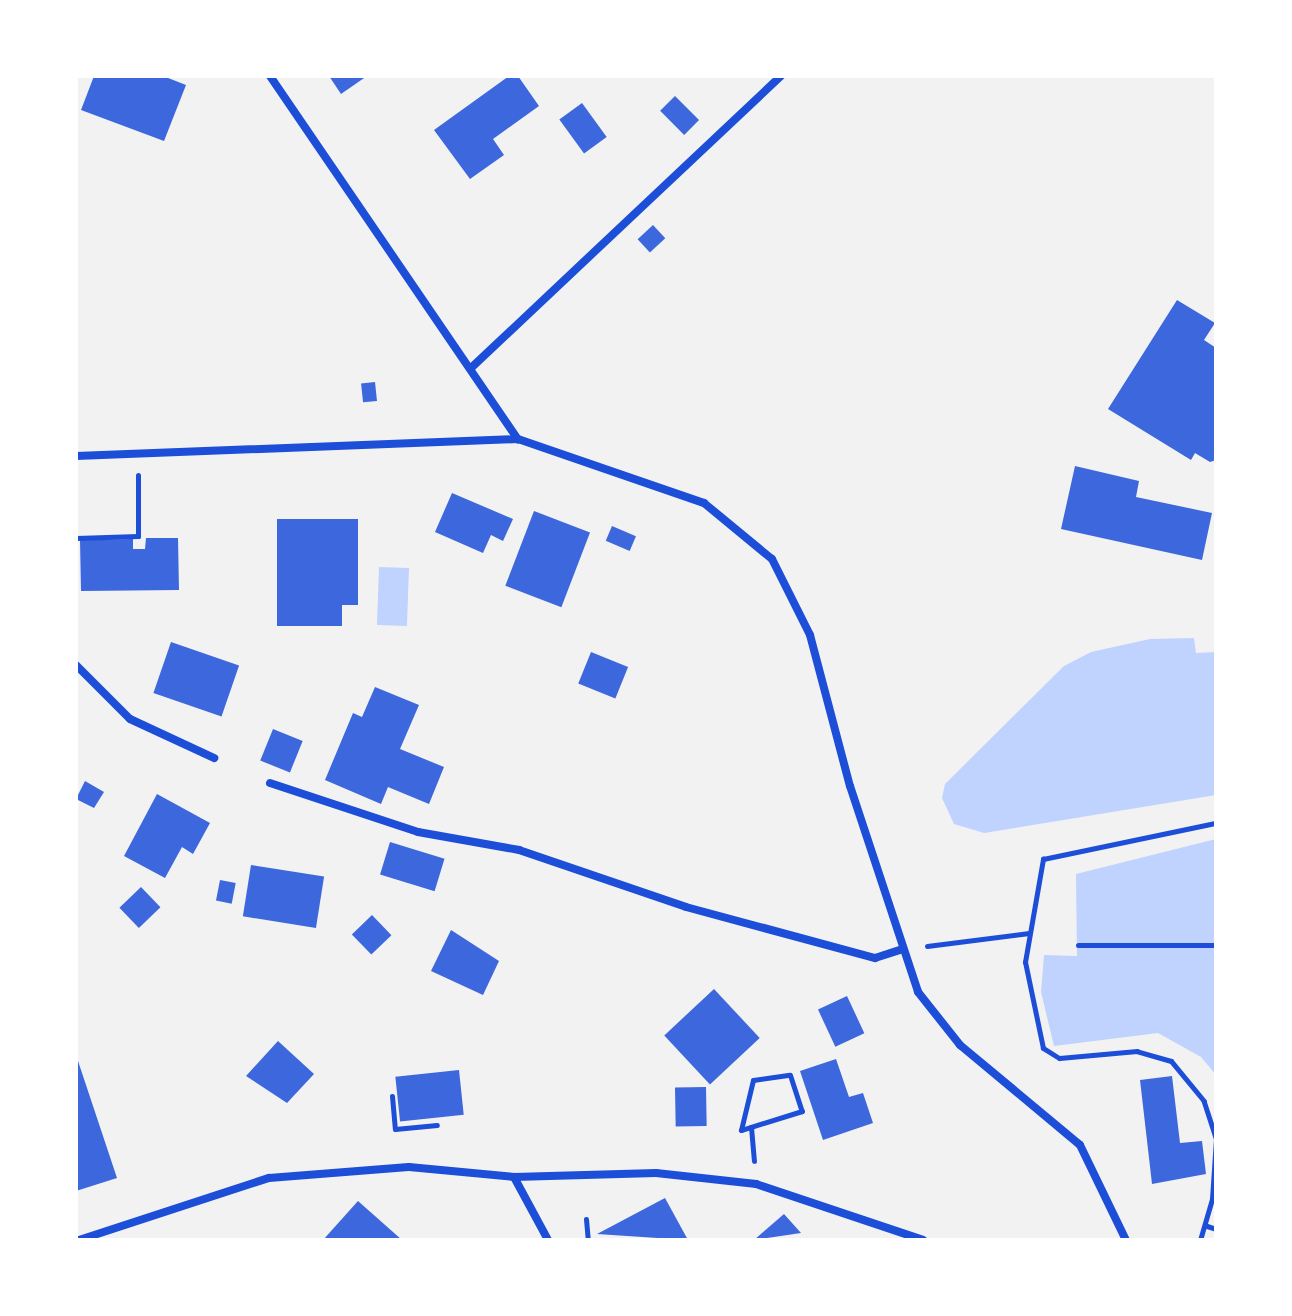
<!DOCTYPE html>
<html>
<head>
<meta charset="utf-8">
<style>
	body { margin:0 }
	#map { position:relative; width:1292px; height:1316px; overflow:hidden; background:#f2f2f2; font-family:"Titillium Web",sans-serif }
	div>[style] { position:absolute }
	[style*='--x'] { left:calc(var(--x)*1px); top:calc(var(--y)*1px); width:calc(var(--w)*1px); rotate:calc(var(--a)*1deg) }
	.water>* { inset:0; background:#bfd3fe; transform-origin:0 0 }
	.building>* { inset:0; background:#3d67dc; transform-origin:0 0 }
	.path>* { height:5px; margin:-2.5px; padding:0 2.5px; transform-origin:2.5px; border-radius:2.5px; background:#1d4ed8 }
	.minor>* { height:8px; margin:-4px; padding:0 4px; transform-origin:4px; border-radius:4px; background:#1d4ed8 }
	span { translate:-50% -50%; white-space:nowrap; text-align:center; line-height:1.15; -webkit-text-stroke:6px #fff; paint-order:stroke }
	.frame { position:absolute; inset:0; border:78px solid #fff; pointer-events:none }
</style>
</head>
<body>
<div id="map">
	<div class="water">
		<div style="left:379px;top:567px;width:30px;height:58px;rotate:2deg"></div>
		<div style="clip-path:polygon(1150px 639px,1194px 638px,1196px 653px,1216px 652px,1216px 795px,984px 833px,954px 824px,942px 798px,945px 784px,1064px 666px,1091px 652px)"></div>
		<div style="clip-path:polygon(1216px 839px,1216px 1075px,1201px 1057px,1158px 1033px,1054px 1046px,1041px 992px,1044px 955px,1077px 956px,1076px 874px)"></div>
	</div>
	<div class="building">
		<div style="clip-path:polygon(94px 76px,163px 76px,186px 85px,164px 141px,81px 110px)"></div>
		<div style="clip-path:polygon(329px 76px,367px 76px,341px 94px)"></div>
		<div style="clip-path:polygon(509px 76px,518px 76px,539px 106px,493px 139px,504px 155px,470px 179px,434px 130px)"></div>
		<div style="left:675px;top:96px;width:34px;height:21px;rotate:45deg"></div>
		<div style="left:582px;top:103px;width:42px;height:28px;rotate:54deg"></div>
		<div style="left:653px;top:225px;width:18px;height:21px;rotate:47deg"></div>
		<div style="clip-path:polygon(1177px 300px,1215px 323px,1204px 340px,1216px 348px,1216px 460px,1210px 462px,1195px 453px,1191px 460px,1108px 409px)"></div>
		<div style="left:375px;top:382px;width:19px;height:14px;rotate:84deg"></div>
		<div style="clip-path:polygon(1075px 466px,1139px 481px,1136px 497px,1212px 513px,1202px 560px,1061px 529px)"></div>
		<div style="clip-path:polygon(452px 493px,513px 519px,503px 541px,491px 535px,483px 553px,435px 532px)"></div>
		<div style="left:534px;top:511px;width:60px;height:80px;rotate:21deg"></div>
		<div style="clip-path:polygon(277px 519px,358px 519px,358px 605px,342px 605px,342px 626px,277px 626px)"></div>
		<div style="left:612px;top:526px;width:26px;height:16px;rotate:23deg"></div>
		<div style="clip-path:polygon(146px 538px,178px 538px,179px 590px,81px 591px,80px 540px,133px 539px,133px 549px,145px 549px)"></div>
		<div style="left:171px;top:642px;width:72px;height:54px;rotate:19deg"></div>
		<div style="left:591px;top:652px;width:40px;height:34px;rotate:22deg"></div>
		<div style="clip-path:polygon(375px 687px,419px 705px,400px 749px,444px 767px,429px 804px,388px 787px,381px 804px,325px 780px,353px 713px,362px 717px)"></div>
		<div style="left:273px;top:729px;width:32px;height:34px;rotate:22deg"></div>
		<div style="clip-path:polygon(85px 781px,104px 792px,94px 808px,76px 799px)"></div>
		<div style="clip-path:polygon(157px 794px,210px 823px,193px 854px,182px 847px,165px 878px,124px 856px)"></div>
		<div style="left:390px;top:842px;width:57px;height:34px;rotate:17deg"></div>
		<div style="left:251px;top:865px;width:74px;height:52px;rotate:9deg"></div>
		<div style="left:220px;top:880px;width:16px;height:21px;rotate:11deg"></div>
		<div style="left:141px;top:887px;width:28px;height:30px;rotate:46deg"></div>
		<div style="left:372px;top:915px;width:28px;height:28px;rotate:46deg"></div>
		<div style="clip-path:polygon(451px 930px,499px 961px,483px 995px,431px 971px)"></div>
		<div style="left:714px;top:989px;width:67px;height:68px;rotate:47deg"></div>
		<div style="left:847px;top:996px;width:41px;height:32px;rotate:65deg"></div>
		<div style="clip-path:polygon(278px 1041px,314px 1074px,287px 1103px,246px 1076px)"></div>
		<div style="clip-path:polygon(76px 1055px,117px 1178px,76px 1191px)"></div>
		<div style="clip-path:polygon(836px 1059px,849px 1097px,863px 1093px,873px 1123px,823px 1140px,800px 1071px)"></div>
		<div style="left:459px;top:1070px;width:45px;height:64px;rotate:84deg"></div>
		<div style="clip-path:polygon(1172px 1076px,1180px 1143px,1202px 1141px,1206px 1174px,1152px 1184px,1140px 1080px)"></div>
		<div style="left:706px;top:1087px;width:39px;height:31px;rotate:89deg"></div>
		<div style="clip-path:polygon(665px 1198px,688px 1240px,597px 1234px)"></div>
		<div style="clip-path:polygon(358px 1201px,402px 1240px,323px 1240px)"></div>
		<div style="clip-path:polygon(784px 1214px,801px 1233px,754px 1240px)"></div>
	</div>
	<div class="path">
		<div style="--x:76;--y:538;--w:62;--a:-1.8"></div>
		<div style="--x:138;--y:536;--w:61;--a:-90"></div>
		<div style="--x:1078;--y:945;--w:138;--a:0"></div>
		<div style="--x:927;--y:946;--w:103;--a:-7.3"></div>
		<div style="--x:790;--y:1075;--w:38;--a:72"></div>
		<div style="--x:802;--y:1111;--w:64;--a:162.7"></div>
		<div style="--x:741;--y:1130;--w:51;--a:-76.5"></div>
		<div style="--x:753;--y:1080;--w:37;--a:-8"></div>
		<div style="--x:392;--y:1096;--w:33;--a:85"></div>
		<div style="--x:395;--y:1129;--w:42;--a:-5.4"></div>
		<div style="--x:751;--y:1127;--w:34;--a:85"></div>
		<div style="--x:586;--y:1219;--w:21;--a:85"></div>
		<div style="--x:1207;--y:1226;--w:9;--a:18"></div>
		<div style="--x:1200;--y:1240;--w:43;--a:-73.7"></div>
		<div style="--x:1212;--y:1199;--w:60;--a:-86.2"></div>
		<div style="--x:1216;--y:1139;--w:40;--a:-108"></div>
		<div style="--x:1204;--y:1101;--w:52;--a:-129.5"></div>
		<div style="--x:1171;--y:1061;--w:35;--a:-164"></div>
		<div style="--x:1137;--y:1051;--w:78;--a:174.9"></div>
		<div style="--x:1059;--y:1058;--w:19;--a:-148"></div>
		<div style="--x:1043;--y:1048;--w:88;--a:-101.8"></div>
		<div style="--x:1025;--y:962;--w:105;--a:-80.1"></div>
		<div style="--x:1043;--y:859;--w:177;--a:-11.8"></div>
	</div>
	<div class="minor">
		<div style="--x:270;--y:76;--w:440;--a:55.7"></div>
		<div style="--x:518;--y:439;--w:197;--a:19"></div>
		<div style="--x:704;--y:503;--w:88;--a:39.5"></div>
		<div style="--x:772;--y:559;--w:85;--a:63.4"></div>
		<div style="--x:810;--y:635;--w:156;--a:75.2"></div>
		<div style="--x:850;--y:786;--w:217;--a:71.7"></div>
		<div style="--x:918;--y:992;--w:68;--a:51.6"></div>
		<div style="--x:960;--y:1045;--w:156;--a:39.8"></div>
		<div style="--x:1080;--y:1145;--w:106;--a:64.2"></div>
		<div style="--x:471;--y:368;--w:426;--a:-43.3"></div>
		<div style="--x:76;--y:456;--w:442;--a:-2.2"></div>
		<div style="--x:76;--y:665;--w:76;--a:45"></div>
		<div style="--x:130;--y:719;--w:93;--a:24.9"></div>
		<div style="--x:270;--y:783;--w:156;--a:18.3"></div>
		<div style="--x:418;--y:832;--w:103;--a:10.1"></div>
		<div style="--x:519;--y:850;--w:176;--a:18.8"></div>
		<div style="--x:686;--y:907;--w:196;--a:15.1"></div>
		<div style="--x:875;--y:958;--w:28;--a:-18"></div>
		<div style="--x:514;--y:1177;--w:72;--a:61.6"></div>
		<div style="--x:79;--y:1240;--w:200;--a:-18.1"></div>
		<div style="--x:269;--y:1178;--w:140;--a:-4.5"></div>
		<div style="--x:409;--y:1167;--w:105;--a:5.4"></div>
		<div style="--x:514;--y:1177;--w:142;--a:-1.6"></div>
		<div style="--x:656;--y:1173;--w:101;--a:6.3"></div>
		<div style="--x:756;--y:1184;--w:176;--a:18.5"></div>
	</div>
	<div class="frame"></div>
</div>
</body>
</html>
